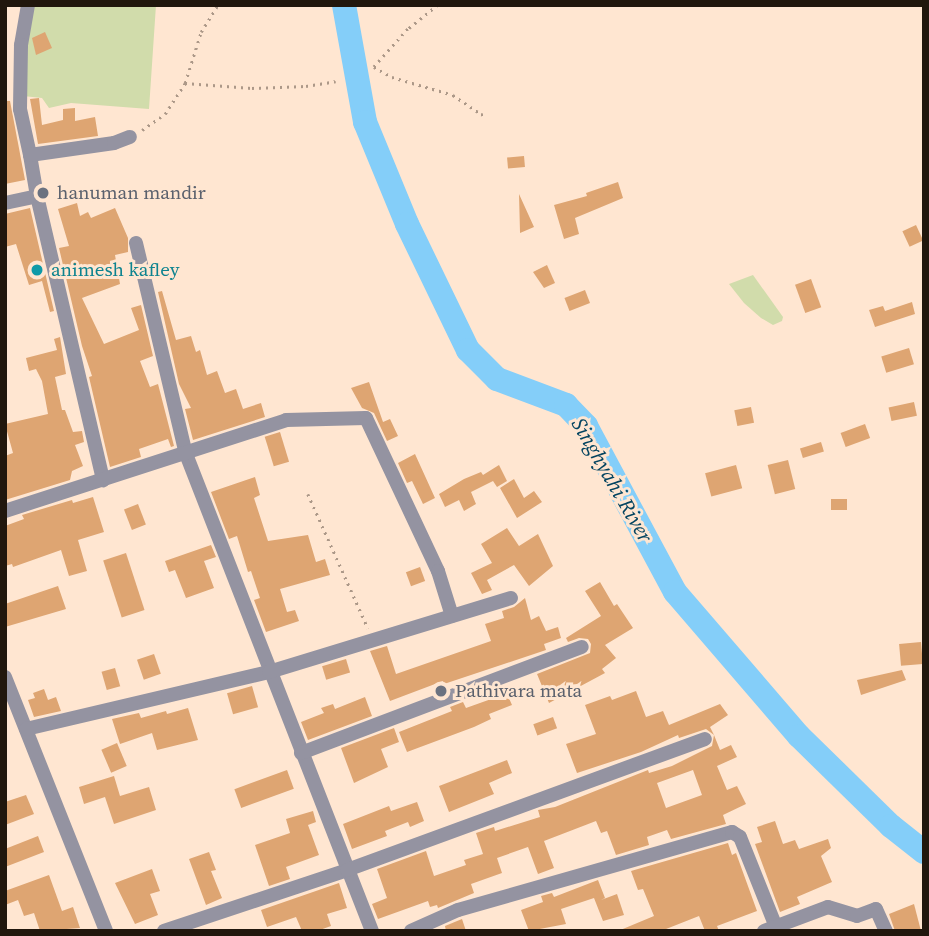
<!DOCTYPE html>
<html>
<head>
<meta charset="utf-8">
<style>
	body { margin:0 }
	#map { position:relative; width:929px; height:936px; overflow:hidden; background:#ffe6d1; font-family:"Source Serif 4",serif }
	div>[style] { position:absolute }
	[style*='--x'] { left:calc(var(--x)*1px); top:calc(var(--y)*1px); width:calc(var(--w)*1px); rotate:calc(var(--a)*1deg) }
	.green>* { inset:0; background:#d1dcab }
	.river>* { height:24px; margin:-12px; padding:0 12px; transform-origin:12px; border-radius:12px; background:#84cef9 }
	.building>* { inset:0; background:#dea572; transform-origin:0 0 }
	.path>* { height:2.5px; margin-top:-1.25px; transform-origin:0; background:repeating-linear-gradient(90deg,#ac9888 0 2px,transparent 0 7px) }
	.minor>* { height:14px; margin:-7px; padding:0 7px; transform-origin:7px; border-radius:7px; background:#9493a1 }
	.dots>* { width:19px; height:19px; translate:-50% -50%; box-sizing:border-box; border:4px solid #ffe6d1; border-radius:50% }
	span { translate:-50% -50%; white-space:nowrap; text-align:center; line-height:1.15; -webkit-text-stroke:6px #ffe6d1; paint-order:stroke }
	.worship-label { font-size:19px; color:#5b616d }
	.left { translate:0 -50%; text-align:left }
	.culture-label { font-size:19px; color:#0d838f }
	.water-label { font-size:21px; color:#044460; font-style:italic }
	.frame { position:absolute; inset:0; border:7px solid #21170d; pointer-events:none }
</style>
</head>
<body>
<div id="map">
	<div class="green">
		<div style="clip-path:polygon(30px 5px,156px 5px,149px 109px,71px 103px,49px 108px,42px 98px,23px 96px)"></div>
		<div style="clip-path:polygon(753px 275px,783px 317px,782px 321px,773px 325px,761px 318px,744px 303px,729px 284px)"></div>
	</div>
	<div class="river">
		<div style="--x:344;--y:5;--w:119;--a:79.8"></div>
		<div style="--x:365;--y:122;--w:110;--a:67.6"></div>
		<div style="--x:407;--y:224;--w:140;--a:64.2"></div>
		<div style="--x:468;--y:350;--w:41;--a:45"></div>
		<div style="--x:497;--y:379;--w:74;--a:20.6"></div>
		<div style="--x:566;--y:405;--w:29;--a:46"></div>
		<div style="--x:586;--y:426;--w:188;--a:61.8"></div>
		<div style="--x:675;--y:592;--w:190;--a:49.3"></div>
		<div style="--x:799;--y:736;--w:129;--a:44.4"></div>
		<div style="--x:891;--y:826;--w:42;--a:38.2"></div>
	</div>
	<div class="building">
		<div style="clip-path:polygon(45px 32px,52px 48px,36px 55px,32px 38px)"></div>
		<div style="clip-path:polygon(39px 98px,42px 125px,63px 120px,63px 109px,75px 108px,75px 121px,95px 117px,98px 136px,38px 144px,30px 99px)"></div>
		<div style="clip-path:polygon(5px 101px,10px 101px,25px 180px,5px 184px)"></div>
		<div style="left:524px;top:156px;width:11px;height:17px;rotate:85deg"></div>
		<div style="clip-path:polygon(618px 182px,623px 198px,575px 218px,579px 234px,564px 239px,554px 205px,587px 196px,586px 193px)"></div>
		<div style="clip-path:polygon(519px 194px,534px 227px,520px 233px,520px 232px)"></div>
		<div style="clip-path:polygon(77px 203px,80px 216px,88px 212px,91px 218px,115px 208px,128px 238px,128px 252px,115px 255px,120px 284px,82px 298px,104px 344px,139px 330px,131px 308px,141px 305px,153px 356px,140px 361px,150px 387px,158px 384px,174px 446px,171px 447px,168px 439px,139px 449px,141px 457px,110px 467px,89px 377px,92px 376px,82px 346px,59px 248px,69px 246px,58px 209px)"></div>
		<div style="clip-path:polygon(30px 208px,54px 311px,50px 312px,42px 281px,29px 285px,16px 244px,5px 247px,5px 214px)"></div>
		<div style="left:916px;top:225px;width:17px;height:15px;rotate:65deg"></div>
		<div style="clip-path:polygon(547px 265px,555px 283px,544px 288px,533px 272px)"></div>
		<div style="left:811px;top:279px;width:30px;height:17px;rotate:70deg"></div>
		<div style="left:585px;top:290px;width:14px;height:22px;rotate:69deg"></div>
		<div style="clip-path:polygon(162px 291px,176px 340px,191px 336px,196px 352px,200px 350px,207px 375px,217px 371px,225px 393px,236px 389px,243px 409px,261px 403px,265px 417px,193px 440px,185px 409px,191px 408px,179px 384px,158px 292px)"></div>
		<div style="clip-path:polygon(912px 302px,915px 314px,875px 327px,869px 310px,883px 306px,885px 311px)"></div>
		<div style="clip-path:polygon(60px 337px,66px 374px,55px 377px,62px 410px,65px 410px,73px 432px,82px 431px,84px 442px,75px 445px,83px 466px,72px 471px,70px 480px,5px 500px,5px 456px,13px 453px,5px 424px,48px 414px,42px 381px,36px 369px,29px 371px,26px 358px,57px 350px,54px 339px)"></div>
		<div style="left:909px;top:348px;width:17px;height:29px;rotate:73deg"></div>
		<div style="clip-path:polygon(369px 382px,383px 422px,390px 419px,398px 436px,387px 441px,374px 413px,362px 408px,351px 388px)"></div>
		<div style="left:914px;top:402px;width:14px;height:26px;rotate:78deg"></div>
		<div style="left:751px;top:407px;width:16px;height:17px;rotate:79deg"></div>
		<div style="left:865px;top:424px;width:15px;height:26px;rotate:70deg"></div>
		<div style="left:280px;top:432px;width:31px;height:16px;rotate:73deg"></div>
		<div style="left:821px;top:442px;width:10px;height:22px;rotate:73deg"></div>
		<div style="clip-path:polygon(415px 454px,435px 498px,423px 504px,412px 481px,407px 483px,398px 463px)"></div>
		<div style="left:788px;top:460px;width:30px;height:21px;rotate:76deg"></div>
		<div style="clip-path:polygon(499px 465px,507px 481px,497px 487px,493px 481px,471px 492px,476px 504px,464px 511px,459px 500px,445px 507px,439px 494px,464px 479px,481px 472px,483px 475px)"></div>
		<div style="left:736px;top:465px;width:24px;height:32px;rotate:75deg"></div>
		<div style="clip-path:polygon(255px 477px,260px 495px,254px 498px,268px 541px,308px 535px,316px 562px,325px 559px,330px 575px,280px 589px,287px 612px,295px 610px,299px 621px,266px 632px,254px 600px,260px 598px,251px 571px,248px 572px,237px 536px,229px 539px,211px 492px)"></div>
		<div style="clip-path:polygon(514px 479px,524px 498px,534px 491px,542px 502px,517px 518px,500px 488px)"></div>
		<div style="clip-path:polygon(93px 497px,104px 532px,78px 540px,87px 571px,69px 576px,61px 550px,13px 567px,12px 564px,5px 566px,5px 526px,24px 519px,22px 515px,72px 500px,73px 503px)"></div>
		<div style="left:847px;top:499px;width:11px;height:16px;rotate:90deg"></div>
		<div style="left:138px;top:504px;width:22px;height:15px;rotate:69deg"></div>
		<div style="clip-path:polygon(507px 528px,519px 546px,538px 534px,553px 566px,529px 586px,514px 565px,487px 580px,492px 590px,482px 594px,471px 573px,492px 563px,481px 544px)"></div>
		<div style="clip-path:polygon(211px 545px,216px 557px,204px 561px,214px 588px,186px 598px,175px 570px,169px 572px,165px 561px)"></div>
		<div style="left:126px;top:553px;width:60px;height:24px;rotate:72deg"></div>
		<div style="left:420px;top:567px;width:15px;height:15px;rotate:70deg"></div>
		<div style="clip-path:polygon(600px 582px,614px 606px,617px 604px,633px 628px,605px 645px,616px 658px,602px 669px,605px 673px,549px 703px,537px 674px,590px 653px,591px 644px,588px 639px,579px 638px,568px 642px,566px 638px,601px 616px,585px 591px)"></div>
		<div style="clip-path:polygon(58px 586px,66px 609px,5px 627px,5px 604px)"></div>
		<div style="clip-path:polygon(525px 598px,531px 620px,539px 616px,546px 631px,558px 627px,561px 638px,544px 644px,546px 650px,444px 684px,443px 681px,390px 701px,370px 651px,387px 646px,396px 674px,491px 641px,485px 624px,504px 618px,502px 611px,514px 607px)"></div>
		<div style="left:921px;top:642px;width:22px;height:22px;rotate:85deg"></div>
		<div style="left:154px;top:654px;width:21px;height:18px;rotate:71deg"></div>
		<div style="left:346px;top:659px;width:14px;height:25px;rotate:73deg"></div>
		<div style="left:115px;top:668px;width:19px;height:14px;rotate:74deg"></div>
		<div style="clip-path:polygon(902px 670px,906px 680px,861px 695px,857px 680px)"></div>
		<div style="left:252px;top:686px;width:22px;height:26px;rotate:74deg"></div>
		<div style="clip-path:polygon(504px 687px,512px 705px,489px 714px,491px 719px,474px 727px,407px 752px,399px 732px,452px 711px,450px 707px,463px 702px,466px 708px,494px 698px,491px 691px)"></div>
		<div style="clip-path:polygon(44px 689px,48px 700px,56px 697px,61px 711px,34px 717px,28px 700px,35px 698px,33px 693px)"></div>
		<div style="clip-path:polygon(636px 691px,646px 717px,663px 711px,669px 725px,720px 704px,728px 715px,710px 727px,714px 735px,706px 729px,679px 738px,678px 735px,641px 752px,577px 773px,566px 744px,596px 734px,585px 705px,610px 696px,612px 700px)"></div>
		<div style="clip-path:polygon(365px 697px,372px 716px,308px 740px,301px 722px,324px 713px,321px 708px,333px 704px,335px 709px)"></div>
		<div style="clip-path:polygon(188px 708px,198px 740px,157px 750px,152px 733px,120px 744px,112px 719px,139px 713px,141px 718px,166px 711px,167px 714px)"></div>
		<div style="left:553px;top:717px;width:12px;height:21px;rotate:70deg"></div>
		<div style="clip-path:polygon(394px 728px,399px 742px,381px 749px,388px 767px,354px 783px,341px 748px)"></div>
		<div style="clip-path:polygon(evenodd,714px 735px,720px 750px,731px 745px,737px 757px,717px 766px,727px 790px,737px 786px,746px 804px,723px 815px,726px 824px,671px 839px,667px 830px,647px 837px,649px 845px,616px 855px,607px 831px,601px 833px,596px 821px,544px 841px,554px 868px,538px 874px,528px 847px,497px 858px,502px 873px,471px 884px,474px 893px,438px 908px,437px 905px,430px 907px,428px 901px,378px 919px,372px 904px,387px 898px,377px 869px,426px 851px,434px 876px,466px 865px,464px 860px,483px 854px,476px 833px,494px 827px,495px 831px,540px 817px,538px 810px,555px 807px,648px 770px,649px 773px,672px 766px,712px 746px,714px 735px,693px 770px,702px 795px,666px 808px,657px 783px,693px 770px)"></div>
		<div style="left:117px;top:743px;width:25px;height:17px;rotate:67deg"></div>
		<div style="clip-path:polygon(507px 760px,512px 773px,489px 783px,494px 794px,449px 812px,439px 786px)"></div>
		<div style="left:287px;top:770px;width:20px;height:56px;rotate:70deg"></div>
		<div style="clip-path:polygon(114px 776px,120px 796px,149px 787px,156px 810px,114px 824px,105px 797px,84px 804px,79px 787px)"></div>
		<div style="clip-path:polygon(26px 795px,34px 814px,5px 825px,5px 802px)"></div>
		<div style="clip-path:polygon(417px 802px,424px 821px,410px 827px,408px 822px,385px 831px,387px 836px,352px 849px,343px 824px,389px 806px,391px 811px)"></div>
		<div style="clip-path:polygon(313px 811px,316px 822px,308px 825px,319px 855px,286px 867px,290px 879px,269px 886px,255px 845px,290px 833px,286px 819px)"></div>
		<div style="clip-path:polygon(775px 821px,783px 844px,795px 840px,799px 849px,828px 839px,831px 848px,821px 856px,832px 882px,797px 897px,800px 904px,780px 912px,755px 844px,762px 842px,757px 827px)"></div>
		<div style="clip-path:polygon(38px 836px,44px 852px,5px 867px,5px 849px)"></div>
		<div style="clip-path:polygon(728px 843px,732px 855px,736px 853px,757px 911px,717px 926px,719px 931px,705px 931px,699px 916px,661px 931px,618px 931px,654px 916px,643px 889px,638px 890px,631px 871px)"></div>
		<div style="clip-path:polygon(209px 852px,216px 870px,211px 871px,222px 898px,206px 905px,189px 859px)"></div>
		<div style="clip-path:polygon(152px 869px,160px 891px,150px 894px,158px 915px,135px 924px,115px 883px)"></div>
		<div style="clip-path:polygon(49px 875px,62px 911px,73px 907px,80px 928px,40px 931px,34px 913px,24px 916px,18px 900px,5px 905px,5px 891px)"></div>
		<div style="clip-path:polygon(598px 880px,605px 898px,601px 900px,617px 894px,624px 915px,603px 921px,594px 898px,561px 909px,566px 924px,529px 931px,521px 910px,543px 902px,541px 896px,552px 893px,554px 897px)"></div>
		<div style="clip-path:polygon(339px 883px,347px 908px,327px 914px,331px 926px,317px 931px,302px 931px,296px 917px,267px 927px,261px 910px)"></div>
		<div style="clip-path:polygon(914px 904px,921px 931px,895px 931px,889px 914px)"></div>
		<div style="clip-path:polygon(462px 919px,466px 931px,446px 931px,445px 926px)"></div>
	</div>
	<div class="path">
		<div style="--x:438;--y:5;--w:38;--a:141"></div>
		<div style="--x:408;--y:29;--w:51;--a:131.8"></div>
		<div style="--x:374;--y:67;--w:21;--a:29"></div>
		<div style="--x:392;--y:77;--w:64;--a:16.4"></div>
		<div style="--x:453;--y:95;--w:34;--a:34"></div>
		<div style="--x:481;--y:114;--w:6;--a:18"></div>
		<div style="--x:185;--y:83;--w:67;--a:4.3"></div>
		<div style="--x:252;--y:88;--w:54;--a:-2.1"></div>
		<div style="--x:306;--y:86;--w:30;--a:-9"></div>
		<div style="--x:142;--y:130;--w:28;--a:-35"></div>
		<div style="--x:165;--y:114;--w:37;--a:-57"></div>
		<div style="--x:185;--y:83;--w:53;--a:-72.6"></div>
		<div style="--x:201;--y:32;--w:32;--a:-58"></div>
		<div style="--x:308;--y:494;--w:147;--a:65.9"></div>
	</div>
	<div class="minor">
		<div style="--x:28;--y:5;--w:41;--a:99.9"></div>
		<div style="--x:21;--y:45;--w:64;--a:90.9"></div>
		<div style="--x:20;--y:109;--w:47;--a:77.7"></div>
		<div style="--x:37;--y:196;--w:292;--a:76.9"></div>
		<div style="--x:5;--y:203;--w:33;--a:-12"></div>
		<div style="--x:37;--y:196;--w:42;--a:-99.7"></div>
		<div style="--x:30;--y:155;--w:85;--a:-8.1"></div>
		<div style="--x:114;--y:143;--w:17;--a:-21"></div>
		<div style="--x:136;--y:243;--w:217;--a:76.7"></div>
		<div style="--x:186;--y:454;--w:512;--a:68.7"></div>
		<div style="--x:5;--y:511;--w:295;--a:-17.9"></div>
		<div style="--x:286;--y:420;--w:80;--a:-1.4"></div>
		<div style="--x:366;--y:418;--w:169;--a:64.8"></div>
		<div style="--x:438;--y:571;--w:47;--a:72.7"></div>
		<div style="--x:5;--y:677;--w:273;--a:68.3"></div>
		<div style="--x:26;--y:729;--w:250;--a:-13.2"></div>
		<div style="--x:269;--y:672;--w:253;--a:-17"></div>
		<div style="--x:301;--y:753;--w:300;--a:-20.7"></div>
		<div style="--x:164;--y:931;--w:193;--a:-18.4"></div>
		<div style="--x:347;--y:870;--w:381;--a:-20.1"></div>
		<div style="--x:411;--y:931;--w:51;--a:-24.1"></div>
		<div style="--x:458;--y:910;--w:285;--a:-15.9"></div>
		<div style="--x:732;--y:832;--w:9;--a:32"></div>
		<div style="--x:740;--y:837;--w:97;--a:68.2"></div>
		<div style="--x:764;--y:931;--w:68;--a:-20.6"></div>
		<div style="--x:828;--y:907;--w:30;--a:17"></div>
		<div style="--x:857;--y:916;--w:20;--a:-20"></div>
		<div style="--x:876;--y:909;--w:24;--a:66"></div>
	</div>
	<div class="dots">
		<div style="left:43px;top:193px;background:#6b7280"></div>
		<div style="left:37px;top:270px;background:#0f9aa8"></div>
		<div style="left:441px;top:691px;background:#6b7280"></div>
	</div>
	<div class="worship-label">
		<span class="left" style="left:57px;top:193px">hanuman mandir</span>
		<span class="left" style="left:455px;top:691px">Pathivara mata</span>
	</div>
	<div class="culture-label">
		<span class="left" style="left:51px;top:270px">animesh kafley</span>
	</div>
	<div class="water-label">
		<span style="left:612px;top:480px;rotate:60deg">Singhyahi River</span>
	</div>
	<div class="frame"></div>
</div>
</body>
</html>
